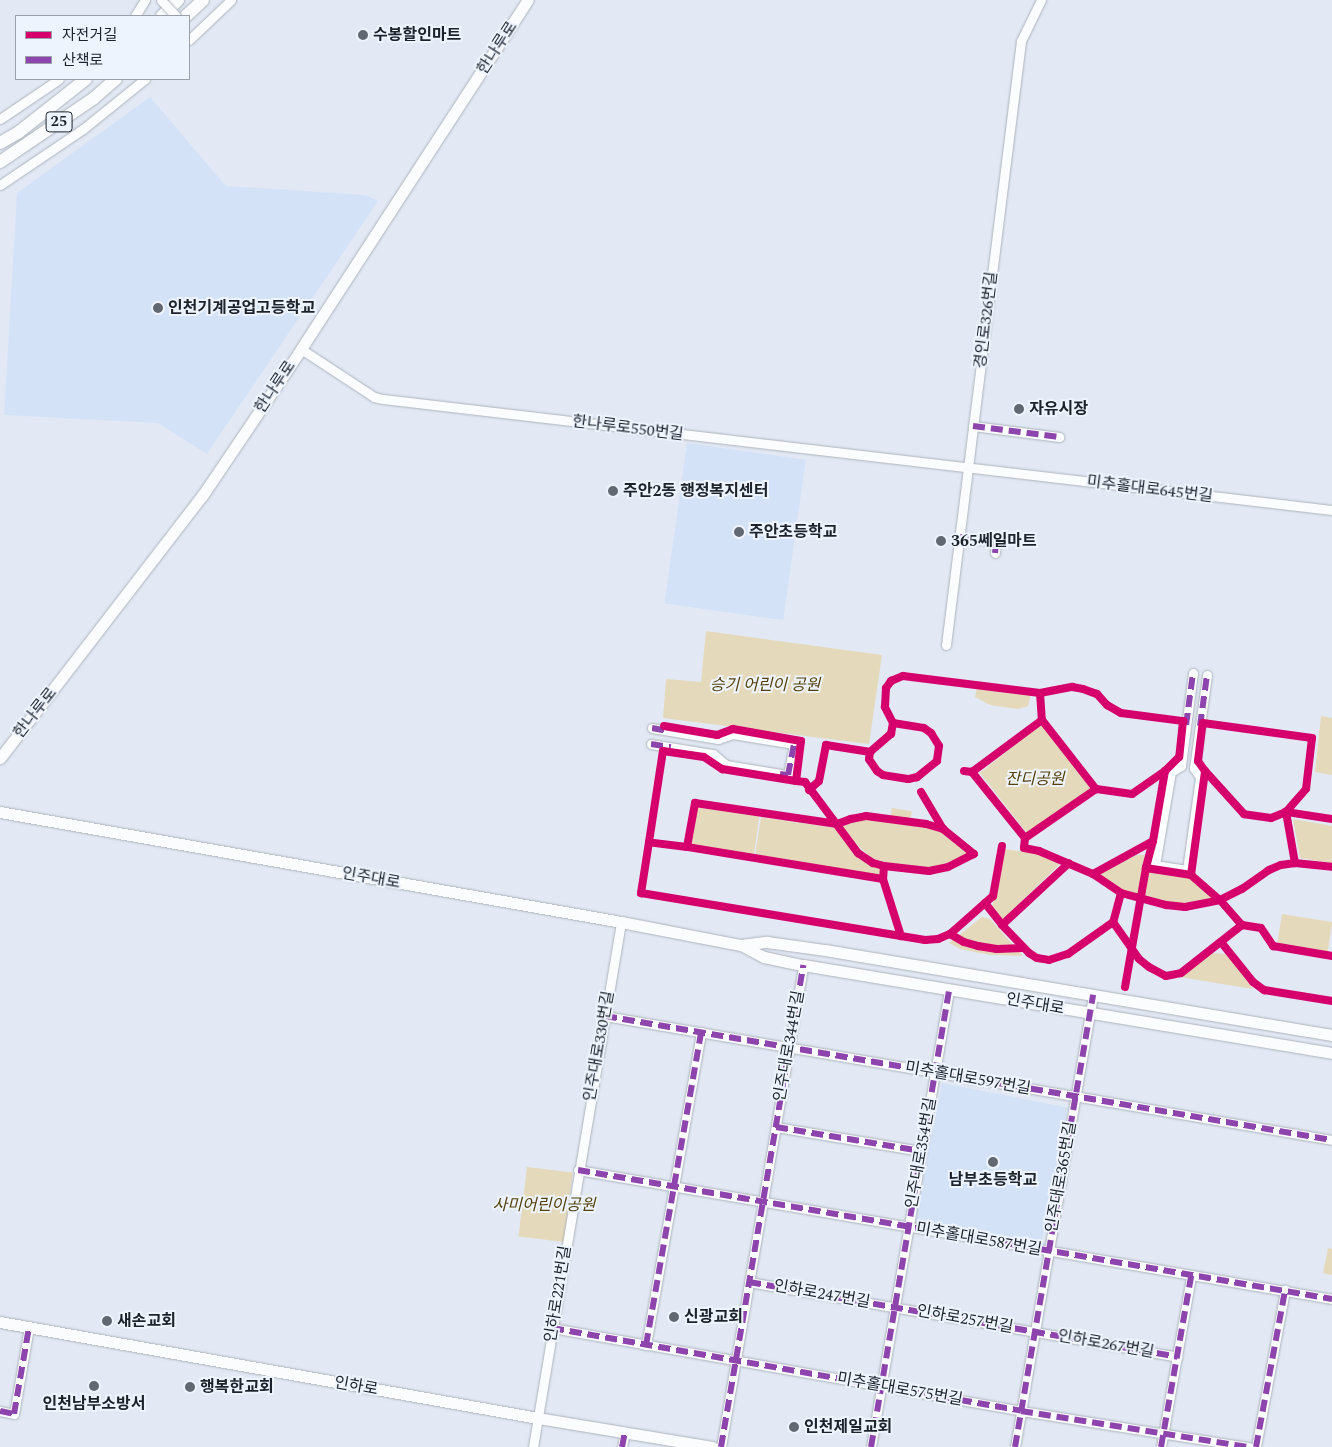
<!DOCTYPE html>
<html>
<head>
<meta charset="utf-8">
<style>
	body { margin:0 }
	#map { position:relative; width:1332px; height:1447px; overflow:hidden; background:#e2e9f4; font-family:Spectral,"Noto Sans KR",serif }
	div>[style] { position:absolute }
	[style*='--x'] { left:calc(var(--x)*1px); top:calc(var(--y)*1px); width:calc(var(--w)*1px); rotate:calc(var(--a)*1deg) }
	.built>* { inset:0; background:#d4e2f8; transform-origin:0 0 }
	.green>* { inset:0; background:#e5d9bb; transform-origin:0 0 }
	.roads { filter:drop-shadow(0 0 1px #adb3bc) drop-shadow(0 0 1px #adb3bc) }
	.minor>* { height:9px; margin:-4.5px; padding:0 4.5px; transform-origin:4.5px; border-radius:4.5px; background:#fbfcfd }
	.major>* { height:11px; margin:-5.5px; padding:0 5.5px; transform-origin:5.5px; border-radius:5.5px; background:#fbfcfd }
	.highway>* { height:12px; margin:-6px; padding:0 6px; transform-origin:6px; border-radius:6px; background:#fbfcfd }
	.bridges { filter:drop-shadow(0 0 1px #adb3bc) drop-shadow(0 0 1px #adb3bc) }
	.minor-bridge>* { height:9px; margin:-4.5px; padding:0 4.5px; transform-origin:4.5px; border-radius:4.5px; background:#fbfcfd }
	.quiet>* { height:6px; margin-top:-3px; transform-origin:0; background:repeating-linear-gradient(90deg,#8e44ad 0 12px,transparent 0 18px) }
	.cycleway>* { height:8px; margin:-4px; padding:0 4px; transform-origin:4px; border-radius:4px; background:#d6006c }
	.dots>* { width:14px; height:14px; translate:-50% -50%; box-sizing:border-box; border:2px solid #eef4fe; border-radius:50% }
	span { translate:-50% -50%; white-space:nowrap; text-align:center; line-height:1.15; -webkit-text-stroke:4px #eef4fe; paint-order:stroke }
	.shield-label span { padding:1px 4px; background:#eef4fe; border:1px solid; border-radius:4px; -webkit-text-stroke-width:0 }
	.shield-label { font-size:15px; color:#1d232b; font-weight:700 }
	.poi-label { font-size:16px; color:#1d232b; font-weight:700 }
	.left { translate:0 -50%; text-align:left }
	.street-label { font-size:16px; color:#1d232b }
	.park-label { font-size:16px; color:#54400d; font-style:italic }
	.legend { position:absolute; left:15px; top:15px; width:175px; height:65px; box-sizing:border-box; background:#eef4fe; border:1px solid #9aa0aa; margin:0; padding:6px 9px; list-style:none; font-size:15px; color:#1d232b }
	.legend li { display:flex; align-items:center; gap:10px; height:25px }
	.legend b { width:25px; border:1px solid #9aa0aa }
</style>
</head>
<body>
<div id="map">
	<div class="built">
		<div style="clip-path:polygon(150px 97px,226px 186px,366px 195px,378px 201px,207px 454px,158px 423px,4px 415px,17px 193px)"></div>
		<div style="left:687px;top:443px;width:120px;height:162px;rotate:8deg"></div>
		<div style="left:942px;top:1083px;width:128px;height:143px;rotate:11deg"></div>
	</div>
	<div class="green">
		<div style="clip-path:polygon(706px 631px,882px 655px,869px 744px,663px 718px,666px 679px,701px 682px)"></div>
		<div style="clip-path:polygon(977px 688px,1031px 694px,1028px 706px,1018px 709px,990px 705px,975px 697px)"></div>
		<div style="clip-path:polygon(1321px 716px,1332px 718px,1332px 775px,1315px 772px)"></div>
		<div style="left:1042px;top:724px;width:80px;height:79px;rotate:52deg"></div>
		<div style="left:697px;top:807px;width:63px;height:39px;rotate:8deg"></div>
		<div style="left:892px;top:808px;width:20px;height:9px;rotate:9deg"></div>
		<div style="clip-path:polygon(761px 817px,836px 828px,849px 847px,864px 861px,881px 868px,880px 876px,755px 856px)"></div>
		<div style="clip-path:polygon(867px 819px,925px 827px,943px 832px,969px 854px,949px 864px,929px 868px,912px 868px,873px 859px,857px 845px,842px 826px)"></div>
		<div style="clip-path:polygon(1293px 819px,1332px 826px,1332px 863px,1300px 858px)"></div>
		<div style="clip-path:polygon(1004px 849px,1038px 854px,1061px 863px,1002px 920px,992px 908px)"></div>
		<div style="clip-path:polygon(1137px 855px,1145px 855px,1138px 896px,1122px 891px,1096px 874px)"></div>
		<div style="clip-path:polygon(1147px 870px,1190px 877px,1214px 899px,1182px 905px,1144px 898px)"></div>
		<div style="left:1282px;top:914px;width:51px;height:30px;rotate:9deg"></div>
		<div style="clip-path:polygon(982px 917px,990px 919px,1023px 956px,991px 955px,960px 949px,949px 943px)"></div>
		<div style="clip-path:polygon(1213px 953px,1227px 954px,1253px 989px,1180px 977px)"></div>
		<div style="left:527px;top:1167px;width:46px;height:70px;rotate:7deg"></div>
		<div style="clip-path:polygon(1328px 1248px,1332px 1249px,1332px 1275px,1323px 1273px)"></div>
	</div>
	<div class="roads">
		<div class="minor">
			<div style="--x:135;--y:16;--w:19;--a:-58"></div>
			<div style="--x:189;--y:40;--w:58;--a:-43.6"></div>
			<div style="--x:0;--y:119;--w:71;--a:-34.1"></div>
			<div style="--x:0;--y:185;--w:100;--a:-34"></div>
			<div style="--x:83;--y:129;--w:80;--a:-38.9"></div>
			<div style="--x:301;--y:349;--w:87;--a:33.3"></div>
			<div style="--x:374;--y:397;--w:9;--a:13"></div>
			<div style="--x:383;--y:399;--w:955;--a:6.67"></div>
			<div style="--x:973;--y:426;--w:87;--a:7.3"></div>
			<div style="--x:960;--y:537;--w:36;--a:8"></div>
			<div style="--x:996;--y:542;--w:11;--a:95"></div>
			<div style="--x:946;--y:645;--w:609;--a:-82.92"></div>
			<div style="--x:1021;--y:41;--w:46;--a:-64"></div>
			<div style="--x:1193;--y:673;--w:94;--a:97.4"></div>
			<div style="--x:1181;--y:766;--w:12;--a:149"></div>
			<div style="--x:1171;--y:772;--w:94;--a:99.8"></div>
			<div style="--x:1155;--y:865;--w:32;--a:9"></div>
			<div style="--x:1187;--y:870;--w:94;--a:-82"></div>
			<div style="--x:1200;--y:777;--w:11;--a:-124"></div>
			<div style="--x:1194;--y:768;--w:94;--a:-82"></div>
			<div style="--x:651;--y:744;--w:63;--a:9.2"></div>
			<div style="--x:713;--y:754;--w:17;--a:40"></div>
			<div style="--x:726;--y:765;--w:63;--a:9.2"></div>
			<div style="--x:788;--y:775;--w:32;--a:-79"></div>
			<div style="--x:794;--y:744;--w:62;--a:-170.7"></div>
			<div style="--x:733;--y:734;--w:16;--a:162"></div>
			<div style="--x:718;--y:739;--w:67;--a:-170.5"></div>
			<div style="--x:605;--y:1016;--w:737;--a:9.68"></div>
			<div style="--x:776;--y:1127;--w:147;--a:9.4"></div>
			<div style="--x:578;--y:1170;--w:765;--a:9.71"></div>
			<div style="--x:749;--y:1282;--w:435;--a:9.9"></div>
			<div style="--x:552;--y:1328;--w:476;--a:10"></div>
			<div style="--x:1021;--y:1411;--w:231;--a:9"></div>
			<div style="--x:646;--y:1345;--w:318;--a:-80"></div>
			<div style="--x:0;--y:1411;--w:14;--a:12"></div>
			<div style="--x:14;--y:1414;--w:88;--a:-80.2"></div>
			<div style="--x:533;--y:1447;--w:532;--a:-80.48"></div>
			<div style="--x:622;--y:1447;--w:15;--a:-79"></div>
			<div style="--x:721;--y:1447;--w:489;--a:-80.3"></div>
			<div style="--x:871;--y:1447;--w:464;--a:-80.3"></div>
			<div style="--x:1015;--y:1447;--w:459;--a:-80.2"></div>
			<div style="--x:1161;--y:1447;--w:174;--a:-80"></div>
			<div style="--x:1256;--y:1447;--w:160;--a:-79.5"></div>
		</div>
		<div class="major">
			<div style="--x:0;--y:758;--w:331;--a:-52.4"></div>
			<div style="--x:202;--y:496;--w:177;--a:-56"></div>
			<div style="--x:301;--y:349;--w:416;--a:-57"></div>
			<div style="--x:0;--y:812;--w:631;--a:10.04"></div>
			<div style="--x:621;--y:922;--w:122;--a:10.9"></div>
			<div style="--x:741;--y:945;--w:26;--a:28"></div>
			<div style="--x:764;--y:957;--w:40;--a:12"></div>
			<div style="--x:803;--y:965;--w:536;--a:9.44"></div>
			<div style="--x:741;--y:945;--w:26;--a:-7"></div>
			<div style="--x:767;--y:942;--w:59;--a:7.9"></div>
			<div style="--x:825;--y:950;--w:514;--a:9.52"></div>
			<div style="--x:0;--y:1322;--w:546;--a:10.12"></div>
			<div style="--x:538;--y:1418;--w:177;--a:9.4"></div>
		</div>
		<div class="highway">
			<div style="--x:162;--y:16;--w:23;--a:-45"></div>
			<div style="--x:186;--y:16;--w:23;--a:-43"></div>
			<div style="--x:0;--y:143;--w:22;--a:-30"></div>
			<div style="--x:19;--y:132;--w:85;--a:-38.3"></div>
			<div style="--x:0;--y:162;--w:114;--a:-34.2"></div>
			<div style="--x:94;--y:98;--w:29;--a:-41"></div>
		</div>
	</div>
	<div class="bridges">
		<div class="minor-bridge">
			<div style="--x:161;--y:0;--w:22;--a:47"></div>
		</div>
	</div>
	<div class="quiet">
		<div style="--x:973;--y:426;--w:87;--a:7.3"></div>
		<div style="--x:960;--y:537;--w:36;--a:8"></div>
		<div style="--x:996;--y:542;--w:11;--a:95"></div>
		<div style="--x:1186;--y:725;--w:52;--a:-82.3"></div>
		<div style="--x:1200;--y:726;--w:51;--a:-82.2"></div>
		<div style="--x:652;--y:728;--w:16;--a:11"></div>
		<div style="--x:651;--y:744;--w:20;--a:9"></div>
		<div style="--x:780;--y:774;--w:8;--a:7"></div>
		<div style="--x:788;--y:775;--w:32;--a:-79"></div>
		<div style="--x:605;--y:1016;--w:737;--a:9.68"></div>
		<div style="--x:776;--y:1127;--w:147;--a:9.4"></div>
		<div style="--x:578;--y:1170;--w:765;--a:9.71"></div>
		<div style="--x:749;--y:1282;--w:435;--a:9.9"></div>
		<div style="--x:552;--y:1328;--w:476;--a:10"></div>
		<div style="--x:1021;--y:1411;--w:231;--a:9"></div>
		<div style="--x:646;--y:1345;--w:318;--a:-80"></div>
		<div style="--x:0;--y:1411;--w:14;--a:12"></div>
		<div style="--x:14;--y:1414;--w:88;--a:-80.2"></div>
		<div style="--x:622;--y:1447;--w:15;--a:-79"></div>
		<div style="--x:721;--y:1447;--w:489;--a:-80.3"></div>
		<div style="--x:871;--y:1447;--w:464;--a:-80.3"></div>
		<div style="--x:1015;--y:1447;--w:459;--a:-80.2"></div>
		<div style="--x:1161;--y:1447;--w:174;--a:-80"></div>
		<div style="--x:1256;--y:1447;--w:160;--a:-79.5"></div>
	</div>
	<div class="cycleway">
		<div style="--x:1040;--y:693;--w:33;--a:-11"></div>
		<div style="--x:1072;--y:687;--w:11;--a:10"></div>
		<div style="--x:1083;--y:689;--w:15;--a:20"></div>
		<div style="--x:1097;--y:694;--w:15;--a:48"></div>
		<div style="--x:1107;--y:705;--w:16;--a:30"></div>
		<div style="--x:1121;--y:713;--w:63;--a:7.4"></div>
		<div style="--x:1183;--y:721;--w:36;--a:96"></div>
		<div style="--x:1179;--y:757;--w:20;--a:135"></div>
		<div style="--x:1165;--y:771;--w:40;--a:145.1"></div>
		<div style="--x:1132;--y:794;--w:36;--a:-172"></div>
		<div style="--x:893;--y:723;--w:18;--a:-117"></div>
		<div style="--x:885;--y:707;--w:19;--a:-87"></div>
		<div style="--x:886;--y:688;--w:9;--a:-54"></div>
		<div style="--x:891;--y:681;--w:13;--a:-23"></div>
		<div style="--x:903;--y:676;--w:138;--a:7.1"></div>
		<div style="--x:1040;--y:693;--w:27;--a:86"></div>
		<div style="--x:664;--y:726;--w:54;--a:9.6"></div>
		<div style="--x:717;--y:735;--w:17;--a:-21"></div>
		<div style="--x:733;--y:729;--w:69;--a:10"></div>
		<div style="--x:801;--y:741;--w:40;--a:97.1"></div>
		<div style="--x:796;--y:781;--w:9;--a:6"></div>
		<div style="--x:805;--y:782;--w:89;--a:53.3"></div>
		<div style="--x:858;--y:853;--w:18;--a:34"></div>
		<div style="--x:873;--y:863;--w:11;--a:15"></div>
		<div style="--x:884;--y:866;--w:13;--a:94"></div>
		<div style="--x:883;--y:879;--w:60;--a:72.5"></div>
		<div style="--x:964;--y:771;--w:8;--a:7"></div>
		<div style="--x:972;--y:772;--w:87;--a:-36.6"></div>
		<div style="--x:1042;--y:720;--w:88;--a:52"></div>
		<div style="--x:1096;--y:789;--w:86;--a:145.4"></div>
		<div style="--x:1025;--y:838;--w:85;--a:-128.8"></div>
		<div style="--x:809;--y:790;--w:13;--a:-42"></div>
		<div style="--x:819;--y:781;--w:37;--a:-79"></div>
		<div style="--x:826;--y:745;--w:45;--a:9"></div>
		<div style="--x:870;--y:752;--w:28;--a:-41"></div>
		<div style="--x:891;--y:734;--w:11;--a:-80"></div>
		<div style="--x:893;--y:723;--w:31;--a:9"></div>
		<div style="--x:924;--y:728;--w:9;--a:36"></div>
		<div style="--x:931;--y:733;--w:15;--a:58"></div>
		<div style="--x:939;--y:746;--w:15;--a:98"></div>
		<div style="--x:937;--y:761;--w:26;--a:141"></div>
		<div style="--x:917;--y:777;--w:9;--a:167"></div>
		<div style="--x:908;--y:779;--w:25;--a:-171"></div>
		<div style="--x:883;--y:775;--w:7;--a:-146"></div>
		<div style="--x:877;--y:771;--w:14;--a:-124"></div>
		<div style="--x:869;--y:759;--w:7;--a:-82"></div>
		<div style="--x:1332;--y:819;--w:47;--a:-171.3"></div>
		<div style="--x:1286;--y:812;--w:52;--a:80"></div>
		<div style="--x:1295;--y:863;--w:37;--a:6"></div>
		<div style="--x:1025;--y:838;--w:10;--a:96"></div>
		<div style="--x:1024;--y:848;--w:15;--a:11"></div>
		<div style="--x:1039;--y:851;--w:59;--a:23.1"></div>
		<div style="--x:1093;--y:874;--w:68;--a:-28.8"></div>
		<div style="--x:1153;--y:841;--w:71;--a:-80.3"></div>
		<div style="--x:1153;--y:841;--w:28;--a:105"></div>
		<div style="--x:1146;--y:868;--w:46;--a:8.8"></div>
		<div style="--x:1191;--y:875;--w:38;--a:41"></div>
		<div style="--x:1220;--y:900;--w:33;--a:49"></div>
		<div style="--x:1242;--y:925;--w:19;--a:9"></div>
		<div style="--x:1261;--y:928;--w:22;--a:56"></div>
		<div style="--x:1273;--y:946;--w:60;--a:9.6"></div>
		<div style="--x:649;--y:842;--w:92;--a:-81.3"></div>
		<div style="--x:663;--y:751;--w:41;--a:8.3"></div>
		<div style="--x:704;--y:757;--w:22;--a:34"></div>
		<div style="--x:722;--y:769;--w:75;--a:9.2"></div>
		<div style="--x:1002;--y:846;--w:51;--a:100.2"></div>
		<div style="--x:993;--y:896;--w:57;--a:138.5"></div>
		<div style="--x:950;--y:934;--w:16;--a:30"></div>
		<div style="--x:964;--y:942;--w:15;--a:16"></div>
		<div style="--x:978;--y:946;--w:19;--a:9"></div>
		<div style="--x:997;--y:949;--w:26;--a:-2"></div>
		<div style="--x:687;--y:847;--w:38;--a:-173"></div>
		<div style="--x:649;--y:842;--w:52;--a:98.9"></div>
		<div style="--x:641;--y:893;--w:288;--a:9.4"></div>
		<div style="--x:925;--y:940;--w:13;--a:-4"></div>
		<div style="--x:938;--y:939;--w:13;--a:-23"></div>
		<div style="--x:884;--y:866;--w:45;--a:6.3"></div>
		<div style="--x:929;--y:871;--w:19;--a:-12"></div>
		<div style="--x:948;--y:867;--w:29;--a:-27"></div>
		<div style="--x:974;--y:854;--w:40;--a:-141"></div>
		<div style="--x:1093;--y:874;--w:34;--a:34"></div>
		<div style="--x:1121;--y:893;--w:47;--a:14.9"></div>
		<div style="--x:1166;--y:905;--w:19;--a:6"></div>
		<div style="--x:1185;--y:907;--w:36;--a:-11"></div>
		<div style="--x:1220;--y:900;--w:25;--a:-27"></div>
		<div style="--x:1242;--y:889;--w:33;--a:-35"></div>
		<div style="--x:1269;--y:870;--w:13;--a:-23"></div>
		<div style="--x:1281;--y:865;--w:14;--a:-8"></div>
		<div style="--x:1191;--y:875;--w:105;--a:-82.3"></div>
		<div style="--x:1205;--y:771;--w:12;--a:-125"></div>
		<div style="--x:1198;--y:761;--w:38;--a:-83"></div>
		<div style="--x:1203;--y:723;--w:110;--a:7.8"></div>
		<div style="--x:1312;--y:738;--w:51;--a:96.7"></div>
		<div style="--x:1306;--y:789;--w:30;--a:131"></div>
		<div style="--x:1286;--y:812;--w:16;--a:158"></div>
		<div style="--x:1271;--y:818;--w:27;--a:-172"></div>
		<div style="--x:1244;--y:814;--w:58;--a:-132.2"></div>
		<div style="--x:883;--y:879;--w:199;--a:-170.7"></div>
		<div style="--x:687;--y:847;--w:45;--a:-79.7"></div>
		<div style="--x:695;--y:803;--w:144;--a:8.4"></div>
		<div style="--x:837;--y:824;--w:15;--a:-20"></div>
		<div style="--x:851;--y:819;--w:15;--a:-11"></div>
		<div style="--x:866;--y:816;--w:61;--a:7.6"></div>
		<div style="--x:926;--y:824;--w:18;--a:16"></div>
		<div style="--x:943;--y:829;--w:43;--a:-120.7"></div>
		<div style="--x:1121;--y:893;--w:30;--a:105"></div>
		<div style="--x:1113;--y:922;--w:45;--a:54.9"></div>
		<div style="--x:1139;--y:959;--w:13;--a:39"></div>
		<div style="--x:1149;--y:967;--w:19;--a:28"></div>
		<div style="--x:1166;--y:976;--w:15;--a:-11"></div>
		<div style="--x:1181;--y:973;--w:78;--a:-38.2"></div>
		<div style="--x:985;--y:903;--w:28;--a:52"></div>
		<div style="--x:1002;--y:925;--w:39;--a:46"></div>
		<div style="--x:1029;--y:953;--w:9;--a:32"></div>
		<div style="--x:1037;--y:958;--w:12;--a:9"></div>
		<div style="--x:1049;--y:960;--w:20;--a:-18"></div>
		<div style="--x:1068;--y:954;--w:55;--a:-35.4"></div>
		<div style="--x:1002;--y:925;--w:91;--a:-42.8"></div>
		<div style="--x:1221;--y:942;--w:51;--a:51.3"></div>
		<div style="--x:1253;--y:982;--w:14;--a:36"></div>
		<div style="--x:1264;--y:990;--w:69;--a:9.2"></div>
		<div style="--x:1125;--y:987;--w:121;--a:-80"></div>
	</div>
	<div class="dots">
		<div style="left:363px;top:35px;background:#626871"></div>
		<div style="left:158px;top:308px;background:#626871"></div>
		<div style="left:1019px;top:409px;background:#626871"></div>
		<div style="left:613px;top:491px;background:#626871"></div>
		<div style="left:739px;top:532px;background:#626871"></div>
		<div style="left:941px;top:541px;background:#626871"></div>
		<div style="left:993px;top:1162px;background:#626871"></div>
		<div style="left:674px;top:1317px;background:#626871"></div>
		<div style="left:107px;top:1321px;background:#626871"></div>
		<div style="left:94px;top:1386px;background:#626871"></div>
		<div style="left:190px;top:1387px;background:#626871"></div>
		<div style="left:794px;top:1427px;background:#626871"></div>
	</div>
	<div class="shield-label">
		<span style="left:59px;top:122px">25</span>
	</div>
	<div class="poi-label">
		<span class="left" style="left:373px;top:35px">수봉할인마트</span>
		<span class="left" style="left:168px;top:308px">인천기계공업고등학교</span>
		<span class="left" style="left:1029px;top:409px">자유시장</span>
		<span class="left" style="left:623px;top:491px">주안2동 행정복지센터</span>
		<span class="left" style="left:749px;top:532px">주안초등학교</span>
		<span class="left" style="left:951px;top:541px">365쎄일마트</span>
		<span style="left:993px;top:1180px">남부초등학교</span>
		<span class="left" style="left:684px;top:1317px">신광교회</span>
		<span class="left" style="left:117px;top:1321px">새손교회</span>
		<span class="left" style="left:200px;top:1387px">행복한교회</span>
		<span style="left:94px;top:1404px">인천남부소방서</span>
		<span class="left" style="left:804px;top:1427px">인천제일교회</span>
	</div>
	<div class="street-label">
		<span style="left:497px;top:48px;rotate:-57deg">한나루로</span>
		<span style="left:986px;top:320px;rotate:-83deg">경인로326번길</span>
		<span style="left:275px;top:387px;rotate:-56deg">한나루로</span>
		<span style="left:628px;top:428px;rotate:7deg">한나루로550번길</span>
		<span style="left:1150px;top:489px;rotate:7deg">미추홀대로645번길</span>
		<span style="left:35px;top:713px;rotate:-52deg">한나루로</span>
		<span style="left:371px;top:878px;rotate:10deg">인주대로</span>
		<span style="left:1035px;top:1004px;rotate:10deg">인주대로</span>
		<span style="left:599px;top:1046px;rotate:-80deg">인주대로330번길</span>
		<span style="left:789px;top:1046px;rotate:-80deg">인주대로344번길</span>
		<span style="left:968px;top:1078px;rotate:10deg">미추홀대로597번길</span>
		<span style="left:921px;top:1153px;rotate:-80deg">인주대로354번길</span>
		<span style="left:1061px;top:1177px;rotate:-80deg">인주대로365번길</span>
		<span style="left:979px;top:1239px;rotate:10deg">미추홀대로587번길</span>
		<span style="left:558px;top:1294px;rotate:-81deg">인하로221번길</span>
		<span style="left:822px;top:1294px;rotate:10deg">인하로247번길</span>
		<span style="left:965px;top:1319px;rotate:10deg">인하로257번길</span>
		<span style="left:1106px;top:1344px;rotate:10deg">인하로267번길</span>
		<span style="left:356px;top:1386px;rotate:10deg">인하로</span>
		<span style="left:900px;top:1389px;rotate:10deg">미추홀대로575번길</span>
	</div>
	<div class="park-label">
		<span style="left:765px;top:685px">승기 어린이 공원</span>
		<span style="left:1035px;top:779px">잔디공원</span>
		<span style="left:544px;top:1205px">사미어린이공원</span>
	</div>
	<ul class="legend">
	<li><b style="height:6px;background:#d6006c"></b>자전거길</li>
	<li><b style="height:6px;background:#8e44ad"></b>산책로</li>
	</ul>
</div>
</body>
</html>
